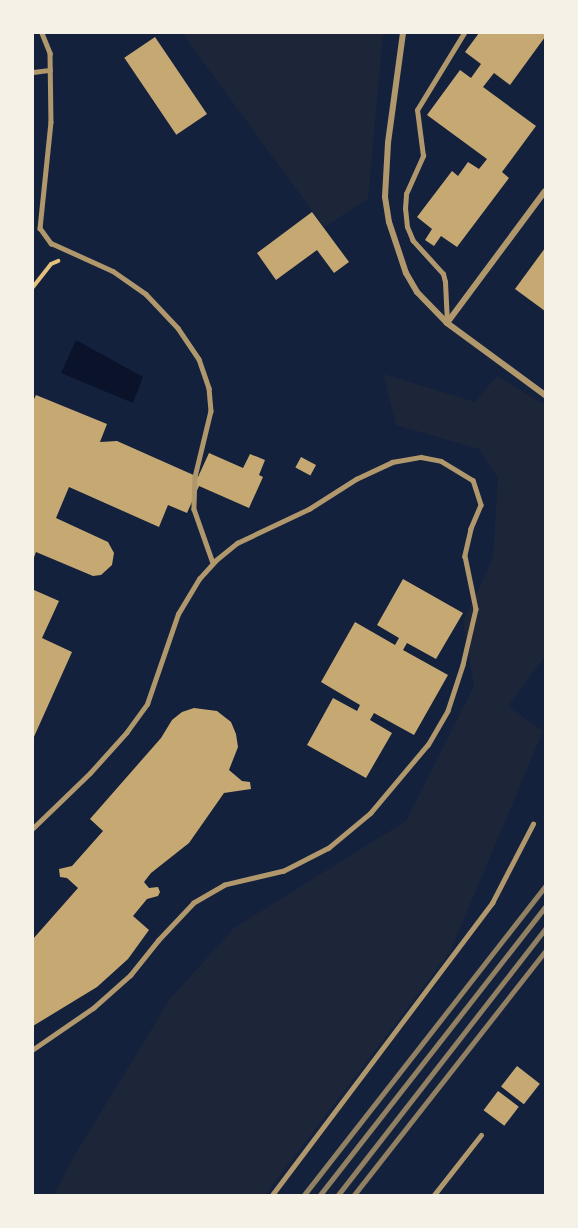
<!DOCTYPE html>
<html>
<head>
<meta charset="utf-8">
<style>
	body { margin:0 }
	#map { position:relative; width:578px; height:1228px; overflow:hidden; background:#14213d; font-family:Georgia,serif }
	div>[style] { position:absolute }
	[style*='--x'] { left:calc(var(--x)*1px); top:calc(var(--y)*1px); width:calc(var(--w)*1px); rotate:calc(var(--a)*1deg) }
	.green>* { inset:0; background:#1d2539 }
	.water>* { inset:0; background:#0b132b }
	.building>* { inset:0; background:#c6a872; transform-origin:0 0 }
	.path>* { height:4px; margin:-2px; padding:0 2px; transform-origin:2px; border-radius:2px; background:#e5c07b }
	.service>* { height:4.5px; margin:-2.25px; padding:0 2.25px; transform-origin:2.25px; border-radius:2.25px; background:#b1986c }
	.minor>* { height:6px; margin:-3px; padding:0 3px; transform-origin:3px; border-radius:3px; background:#b1986c }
	.rail>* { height:4.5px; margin:-2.25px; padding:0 2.25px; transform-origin:2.25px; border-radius:2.25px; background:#918062 }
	span { translate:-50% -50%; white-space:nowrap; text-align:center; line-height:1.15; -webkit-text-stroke:4.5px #f6f1e7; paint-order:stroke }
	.frame { position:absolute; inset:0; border:34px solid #f6f1e7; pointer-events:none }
</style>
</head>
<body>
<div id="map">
	<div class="green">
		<div style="clip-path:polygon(182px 33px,383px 33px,368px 199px,324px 227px)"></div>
		<div style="clip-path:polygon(383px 374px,475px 402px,497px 376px,545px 405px,545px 656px,508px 706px,543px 731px,450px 952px,265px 1195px,54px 1195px,70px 1163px,170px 999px,234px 928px,406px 821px,474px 686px,463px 622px,493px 558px,498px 478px,479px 449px,396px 425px)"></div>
	</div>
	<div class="water">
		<div style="clip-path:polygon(76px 340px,143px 377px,133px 403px,61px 373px)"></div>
	</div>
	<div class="building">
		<div style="clip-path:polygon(479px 33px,545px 33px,545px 37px,510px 85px,494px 73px,483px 87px,536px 126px,502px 172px,509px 178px,457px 247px,441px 236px,434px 246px,425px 240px,432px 229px,417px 217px,452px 171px,458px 176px,468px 162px,479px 169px,487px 159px,427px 115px,460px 70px,471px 78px,481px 64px,465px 52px)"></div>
		<div style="left:155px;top:37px;width:93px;height:37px;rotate:56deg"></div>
		<div style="clip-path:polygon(312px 212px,349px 262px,334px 273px,317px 250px,276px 280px,257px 253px)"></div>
		<div style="clip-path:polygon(545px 248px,545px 311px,515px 289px)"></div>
		<div style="clip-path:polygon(36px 395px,107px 424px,100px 442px,117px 441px,198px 477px,209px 453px,243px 468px,250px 454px,265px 460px,259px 475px,263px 477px,249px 508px,199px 486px,187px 513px,168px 505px,159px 527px,69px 487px,56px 518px,108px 542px,114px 553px,112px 565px,101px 575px,93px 576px,36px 552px,33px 560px,33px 401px)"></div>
		<div style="left:301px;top:457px;width:17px;height:12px;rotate:28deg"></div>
		<div style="clip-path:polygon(403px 579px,463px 613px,436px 659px,407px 643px,403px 650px,448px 675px,414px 735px,374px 713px,370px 720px,392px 733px,366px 778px,307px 745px,333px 698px,357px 711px,360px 705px,321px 682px,355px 622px,395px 645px,399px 638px,377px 625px)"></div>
		<div style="clip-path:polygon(34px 590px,59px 601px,42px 638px,72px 652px,33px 739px)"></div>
		<div style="clip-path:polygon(194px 708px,217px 711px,231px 722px,236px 734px,238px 747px,229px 770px,242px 781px,250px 782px,251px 789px,224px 793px,189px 843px,151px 873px,144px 882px,149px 888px,158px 887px,160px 892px,158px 896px,147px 899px,133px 916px,149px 930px,128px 959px,97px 987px,33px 1026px,33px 939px,78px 888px,67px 878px,60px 877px,59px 869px,72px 866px,103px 831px,90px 819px,161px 738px,172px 720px,182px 712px)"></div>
		<div style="left:517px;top:1066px;width:29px;height:26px;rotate:38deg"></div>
		<div style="left:498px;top:1091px;width:26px;height:24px;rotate:37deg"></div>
	</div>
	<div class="path">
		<div style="--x:33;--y:287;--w:29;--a:-52"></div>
		<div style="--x:51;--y:264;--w:8;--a:-23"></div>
	</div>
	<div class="service">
		<div style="--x:42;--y:33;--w:22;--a:68"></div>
		<div style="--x:50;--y:53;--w:69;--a:89.2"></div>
		<div style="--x:51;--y:122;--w:107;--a:95.9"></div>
		<div style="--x:40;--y:228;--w:19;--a:54"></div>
		<div style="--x:51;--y:243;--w:68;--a:24.3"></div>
		<div style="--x:113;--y:271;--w:40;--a:34.9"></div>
		<div style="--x:146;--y:294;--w:47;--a:46.7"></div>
		<div style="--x:178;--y:328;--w:37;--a:56"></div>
		<div style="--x:199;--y:359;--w:31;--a:71"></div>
		<div style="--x:209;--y:388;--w:23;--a:85"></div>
		<div style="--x:211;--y:411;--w:68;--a:103.6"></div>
		<div style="--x:195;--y:477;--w:32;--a:92"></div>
		<div style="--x:194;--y:509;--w:57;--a:70.6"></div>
		<div style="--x:33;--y:72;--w:17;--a:-7"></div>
		<div style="--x:447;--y:323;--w:41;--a:-92.8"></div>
		<div style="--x:445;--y:282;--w:8;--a:-104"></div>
		<div style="--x:443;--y:274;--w:45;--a:-132.3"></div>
		<div style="--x:413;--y:241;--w:15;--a:-113"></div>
		<div style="--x:407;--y:227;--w:18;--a:-96"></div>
		<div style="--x:405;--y:209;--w:15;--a:-86"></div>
		<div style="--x:406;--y:194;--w:42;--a:-65.9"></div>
		<div style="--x:423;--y:156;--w:46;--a:-97.4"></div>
		<div style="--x:417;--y:110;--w:90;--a:-58.6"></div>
		<div style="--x:33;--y:828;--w:79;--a:-44"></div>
		<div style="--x:90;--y:773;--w:54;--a:-48"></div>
		<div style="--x:126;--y:733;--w:36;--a:-54"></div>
		<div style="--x:147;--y:704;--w:95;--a:-71"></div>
		<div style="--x:178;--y:614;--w:41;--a:-59"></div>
		<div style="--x:199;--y:579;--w:25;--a:-48"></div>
		<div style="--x:216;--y:560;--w:27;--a:-39"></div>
		<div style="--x:237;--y:543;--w:80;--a:-25.3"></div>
		<div style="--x:309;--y:509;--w:56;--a:-32.6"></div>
		<div style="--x:356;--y:479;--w:40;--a:-25"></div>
		<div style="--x:392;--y:462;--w:29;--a:-10"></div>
		<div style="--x:421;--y:457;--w:20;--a:11"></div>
		<div style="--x:441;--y:461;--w:37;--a:31"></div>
		<div style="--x:473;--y:480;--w:26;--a:72"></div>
		<div style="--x:481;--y:505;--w:26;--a:113"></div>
		<div style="--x:471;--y:529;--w:28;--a:103"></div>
		<div style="--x:465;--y:556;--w:54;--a:78.3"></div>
		<div style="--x:476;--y:609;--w:57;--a:103.1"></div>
		<div style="--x:463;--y:665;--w:48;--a:108.1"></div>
		<div style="--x:448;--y:711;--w:39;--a:120"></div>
		<div style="--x:428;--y:745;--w:89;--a:130"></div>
		<div style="--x:371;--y:813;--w:55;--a:140.2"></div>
		<div style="--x:329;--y:848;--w:51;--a:152.9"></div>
		<div style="--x:284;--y:871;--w:61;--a:166.7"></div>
		<div style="--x:225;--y:885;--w:36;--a:150"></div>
		<div style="--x:194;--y:903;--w:51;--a:133.4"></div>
		<div style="--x:159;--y:940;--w:45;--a:128.7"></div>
		<div style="--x:131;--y:975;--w:50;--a:138.3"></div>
		<div style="--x:94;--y:1008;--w:74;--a:145.5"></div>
		<div style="--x:272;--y:1195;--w:366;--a:-53"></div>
		<div style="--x:492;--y:903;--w:89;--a:-62.6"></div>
		<div style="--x:434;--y:1195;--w:76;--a:-51.9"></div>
	</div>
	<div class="minor">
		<div style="--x:403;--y:33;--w:111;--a:97.8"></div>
		<div style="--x:388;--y:143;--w:54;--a:93.2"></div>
		<div style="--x:385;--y:197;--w:25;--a:81"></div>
		<div style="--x:389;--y:222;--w:54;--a:71.6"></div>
		<div style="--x:406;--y:273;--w:22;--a:60"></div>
		<div style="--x:417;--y:292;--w:43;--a:45.9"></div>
		<div style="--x:447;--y:323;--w:122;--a:36.3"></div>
		<div style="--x:447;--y:323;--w:164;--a:-53.4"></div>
	</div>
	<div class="rail">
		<div style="--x:304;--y:1195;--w:391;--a:-52"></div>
		<div style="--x:320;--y:1195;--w:365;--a:-52"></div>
		<div style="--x:338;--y:1195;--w:337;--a:-52.1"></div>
		<div style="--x:354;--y:1195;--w:310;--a:-51.9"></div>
	</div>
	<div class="frame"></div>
</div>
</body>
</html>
